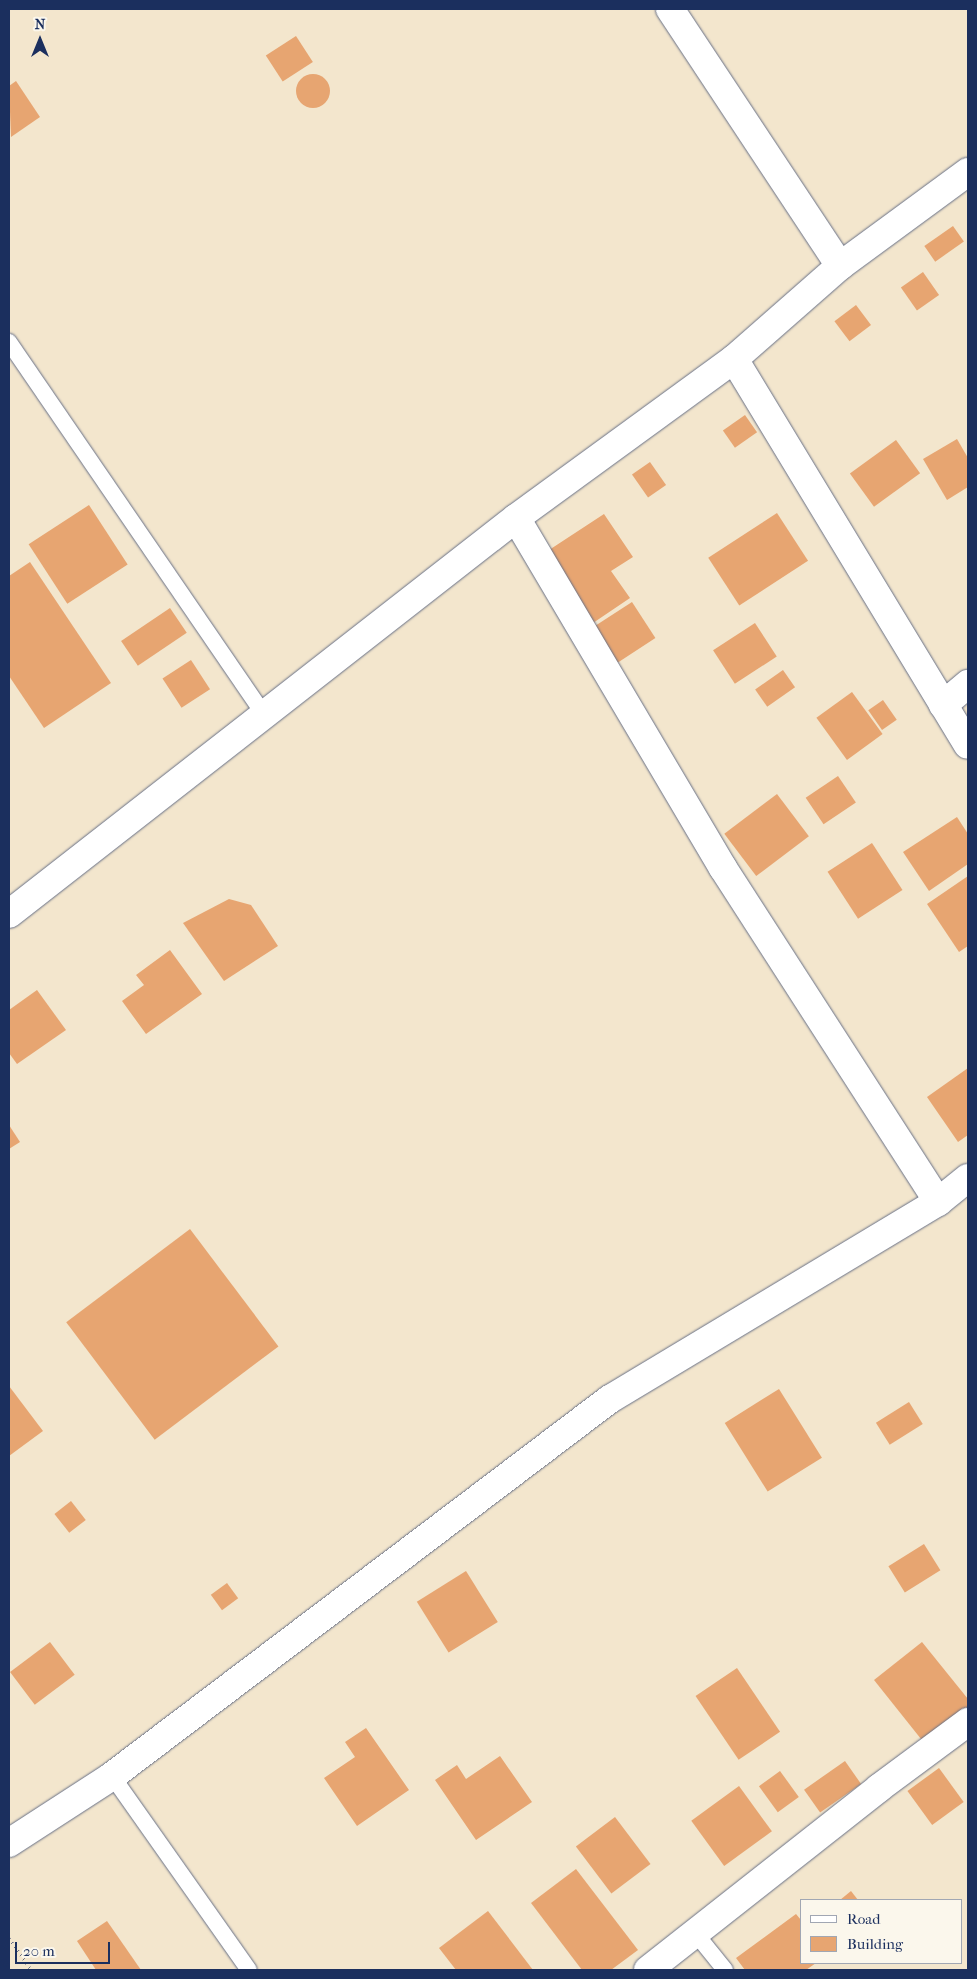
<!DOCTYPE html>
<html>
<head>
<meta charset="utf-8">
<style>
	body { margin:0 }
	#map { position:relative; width:977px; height:1979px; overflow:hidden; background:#f3e6cd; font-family:"IM FELL French Canon",serif }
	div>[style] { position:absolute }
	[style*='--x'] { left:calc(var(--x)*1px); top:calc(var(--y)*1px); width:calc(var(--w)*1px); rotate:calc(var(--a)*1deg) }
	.building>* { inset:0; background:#e7a571; transform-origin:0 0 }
	.round { border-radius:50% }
	.path>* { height:3px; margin-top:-1.5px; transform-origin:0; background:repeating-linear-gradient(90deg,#676f85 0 1px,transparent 0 5px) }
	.roads { filter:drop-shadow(0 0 1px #676f85) drop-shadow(0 0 1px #676f85) }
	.lane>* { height:16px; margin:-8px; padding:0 8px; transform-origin:8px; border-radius:8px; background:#fff }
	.street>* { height:28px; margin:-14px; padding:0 14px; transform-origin:14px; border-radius:14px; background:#fff }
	span { translate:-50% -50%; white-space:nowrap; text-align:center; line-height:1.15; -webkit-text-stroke:4.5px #fbf7ec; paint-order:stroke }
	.frame { position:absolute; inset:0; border:10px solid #1b2f5e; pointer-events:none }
	.legend { position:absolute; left:800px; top:1899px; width:162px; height:65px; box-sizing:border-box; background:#fbf7ec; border:1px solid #a1a7b3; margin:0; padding:6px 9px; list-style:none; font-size:15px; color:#1b2f5e }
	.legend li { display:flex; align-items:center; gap:10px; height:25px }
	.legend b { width:25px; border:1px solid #a1a7b3 }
	.north { position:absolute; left:15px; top:15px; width:50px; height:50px; -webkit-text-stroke:4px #fbf7ec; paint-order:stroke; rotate:0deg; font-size:14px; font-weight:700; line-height:20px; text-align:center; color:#1b2f5e }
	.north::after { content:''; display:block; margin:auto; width:18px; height:22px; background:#1b2f5e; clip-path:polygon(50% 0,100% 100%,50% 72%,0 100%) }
	.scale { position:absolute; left:15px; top:1942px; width:95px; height:22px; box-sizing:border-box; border:2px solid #1b2f5e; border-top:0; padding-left:6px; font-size:15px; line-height:18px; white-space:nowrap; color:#1b2f5e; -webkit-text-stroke:4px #fbf7ec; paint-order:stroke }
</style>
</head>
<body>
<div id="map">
	<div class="building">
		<div style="left:296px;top:36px;width:31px;height:36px;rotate:57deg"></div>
		<div class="round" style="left:296px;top:74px;width:34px;height:34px"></div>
		<div style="clip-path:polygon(16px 81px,40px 117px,11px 137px,9px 86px)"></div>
		<div style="left:953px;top:226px;width:19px;height:35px;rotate:55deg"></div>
		<div style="left:923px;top:272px;width:28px;height:27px;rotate:55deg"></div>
		<div style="left:856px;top:305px;width:25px;height:27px;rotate:53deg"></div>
		<div style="left:745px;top:415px;width:21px;height:27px;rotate:55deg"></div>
		<div style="clip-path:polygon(957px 439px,968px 458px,968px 487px,947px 500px,923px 459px)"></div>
		<div style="left:896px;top:440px;width:41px;height:57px;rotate:54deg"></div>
		<div style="left:650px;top:462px;width:28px;height:22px;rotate:55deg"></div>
		<div style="left:89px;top:505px;width:71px;height:72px;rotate:57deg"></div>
		<div style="left:777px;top:513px;width:57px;height:82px;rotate:57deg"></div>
		<div style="clip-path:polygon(604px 514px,633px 557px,611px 571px,630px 598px,593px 623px,546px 552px)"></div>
		<div style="clip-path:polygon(30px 562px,111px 683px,44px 728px,9px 676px,9px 576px)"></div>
		<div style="left:632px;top:602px;width:43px;height:52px;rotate:57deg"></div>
		<div style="left:170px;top:608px;width:30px;height:59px;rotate:56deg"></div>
		<div style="left:755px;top:623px;width:40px;height:50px;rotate:57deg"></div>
		<div style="left:191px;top:660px;width:35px;height:34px;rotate:57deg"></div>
		<div style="left:783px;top:670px;width:21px;height:34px;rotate:55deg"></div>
		<div style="left:852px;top:692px;width:52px;height:44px;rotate:54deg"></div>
		<div style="left:883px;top:700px;width:24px;height:18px;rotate:55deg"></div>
		<div style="left:838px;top:776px;width:32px;height:39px;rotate:56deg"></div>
		<div style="left:777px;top:794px;width:53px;height:66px;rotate:53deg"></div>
		<div style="clip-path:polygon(957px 817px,968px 834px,968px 864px,929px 891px,903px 852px)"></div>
		<div style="left:872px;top:843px;width:56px;height:53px;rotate:57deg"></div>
		<div style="clip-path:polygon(968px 876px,968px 946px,959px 952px,927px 904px)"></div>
		<div style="clip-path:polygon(229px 899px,251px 905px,278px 946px,224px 981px,183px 923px)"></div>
		<div style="clip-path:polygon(170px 950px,202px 994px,146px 1034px,122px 1001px,144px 985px,136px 975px)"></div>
		<div style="clip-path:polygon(37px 990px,66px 1030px,17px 1064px,9px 1053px,9px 1010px)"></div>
		<div style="clip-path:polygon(968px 1068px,968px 1135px,958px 1142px,927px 1097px)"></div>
		<div style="clip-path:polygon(9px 1125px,20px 1142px,9px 1149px)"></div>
		<div style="left:190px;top:1229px;width:147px;height:155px;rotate:53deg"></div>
		<div style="clip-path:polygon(9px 1386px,43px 1431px,9px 1456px)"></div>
		<div style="left:779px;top:1389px;width:81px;height:64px;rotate:58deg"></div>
		<div style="left:909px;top:1402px;width:26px;height:39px;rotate:58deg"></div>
		<div style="left:71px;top:1501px;width:24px;height:21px;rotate:52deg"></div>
		<div style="left:924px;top:1544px;width:31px;height:42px;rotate:58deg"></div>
		<div style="left:466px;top:1571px;width:60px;height:58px;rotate:58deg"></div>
		<div style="left:227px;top:1583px;width:19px;height:20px;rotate:54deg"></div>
		<div style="left:50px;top:1642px;width:41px;height:50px;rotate:53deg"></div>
		<div style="clip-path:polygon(922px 1642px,968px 1699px,968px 1710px,925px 1744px,874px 1680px)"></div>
		<div style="left:737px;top:1668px;width:77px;height:50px;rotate:56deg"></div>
		<div style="clip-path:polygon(366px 1728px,409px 1790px,357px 1826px,324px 1778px,355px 1757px,345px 1742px)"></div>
		<div style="clip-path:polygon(500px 1756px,532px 1802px,476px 1840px,435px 1780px,457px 1765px,466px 1779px)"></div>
		<div style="left:845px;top:1761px;width:28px;height:50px;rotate:55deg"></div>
		<div style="left:939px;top:1768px;width:42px;height:39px;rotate:54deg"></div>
		<div style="left:780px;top:1771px;width:32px;height:26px;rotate:54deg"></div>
		<div style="left:739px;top:1786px;width:56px;height:59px;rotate:54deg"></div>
		<div style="left:615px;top:1817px;width:59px;height:49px;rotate:53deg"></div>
		<div style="clip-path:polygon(576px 1869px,638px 1950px,611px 1970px,582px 1970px,531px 1903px)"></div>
		<div style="clip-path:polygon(851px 1891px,858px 1900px,840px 1900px)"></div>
		<div style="clip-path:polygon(488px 1911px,533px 1970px,456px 1970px,439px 1948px)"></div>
		<div style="clip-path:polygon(796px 1914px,801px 1920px,801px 1963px,816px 1963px,806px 1970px,745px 1970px,736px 1958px)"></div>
		<div style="clip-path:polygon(107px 1921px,141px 1970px,96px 1970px,77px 1941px)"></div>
	</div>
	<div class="path">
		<div style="--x:9;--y:1938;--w:39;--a:55"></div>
	</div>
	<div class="roads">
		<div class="lane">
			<div style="--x:9;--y:342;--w:450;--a:55.6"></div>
			<div style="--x:112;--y:1776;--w:237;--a:54.8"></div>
			<div style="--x:696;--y:1934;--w:46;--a:51.1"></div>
		</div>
		<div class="street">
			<div style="--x:670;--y:9;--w:308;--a:56.5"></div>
			<div style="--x:734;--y:359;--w:451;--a:58.8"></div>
			<div style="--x:516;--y:518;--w:407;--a:59.4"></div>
			<div style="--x:723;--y:868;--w:397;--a:57.2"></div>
			<div style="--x:943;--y:705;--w:33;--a:-40"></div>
			<div style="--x:9;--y:914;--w:643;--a:-37.99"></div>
			<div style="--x:516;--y:518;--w:270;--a:-36.1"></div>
			<div style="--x:734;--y:359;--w:141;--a:-41.3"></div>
			<div style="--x:840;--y:266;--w:159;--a:-36.3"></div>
			<div style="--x:9;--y:1843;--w:123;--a:-33"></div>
			<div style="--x:112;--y:1776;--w:625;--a:-37.13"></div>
			<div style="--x:610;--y:1399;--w:383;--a:-31"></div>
			<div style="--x:938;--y:1202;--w:38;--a:-39"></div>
			<div style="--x:648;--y:1970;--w:294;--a:-38.2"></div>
			<div style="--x:879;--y:1788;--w:111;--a:-36.6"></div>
		</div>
	</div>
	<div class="frame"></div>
	<ul class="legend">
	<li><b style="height:6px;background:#fff"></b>Road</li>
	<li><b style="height:14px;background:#e7a571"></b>Building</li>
	</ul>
	<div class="north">N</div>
	<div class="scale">20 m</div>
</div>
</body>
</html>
